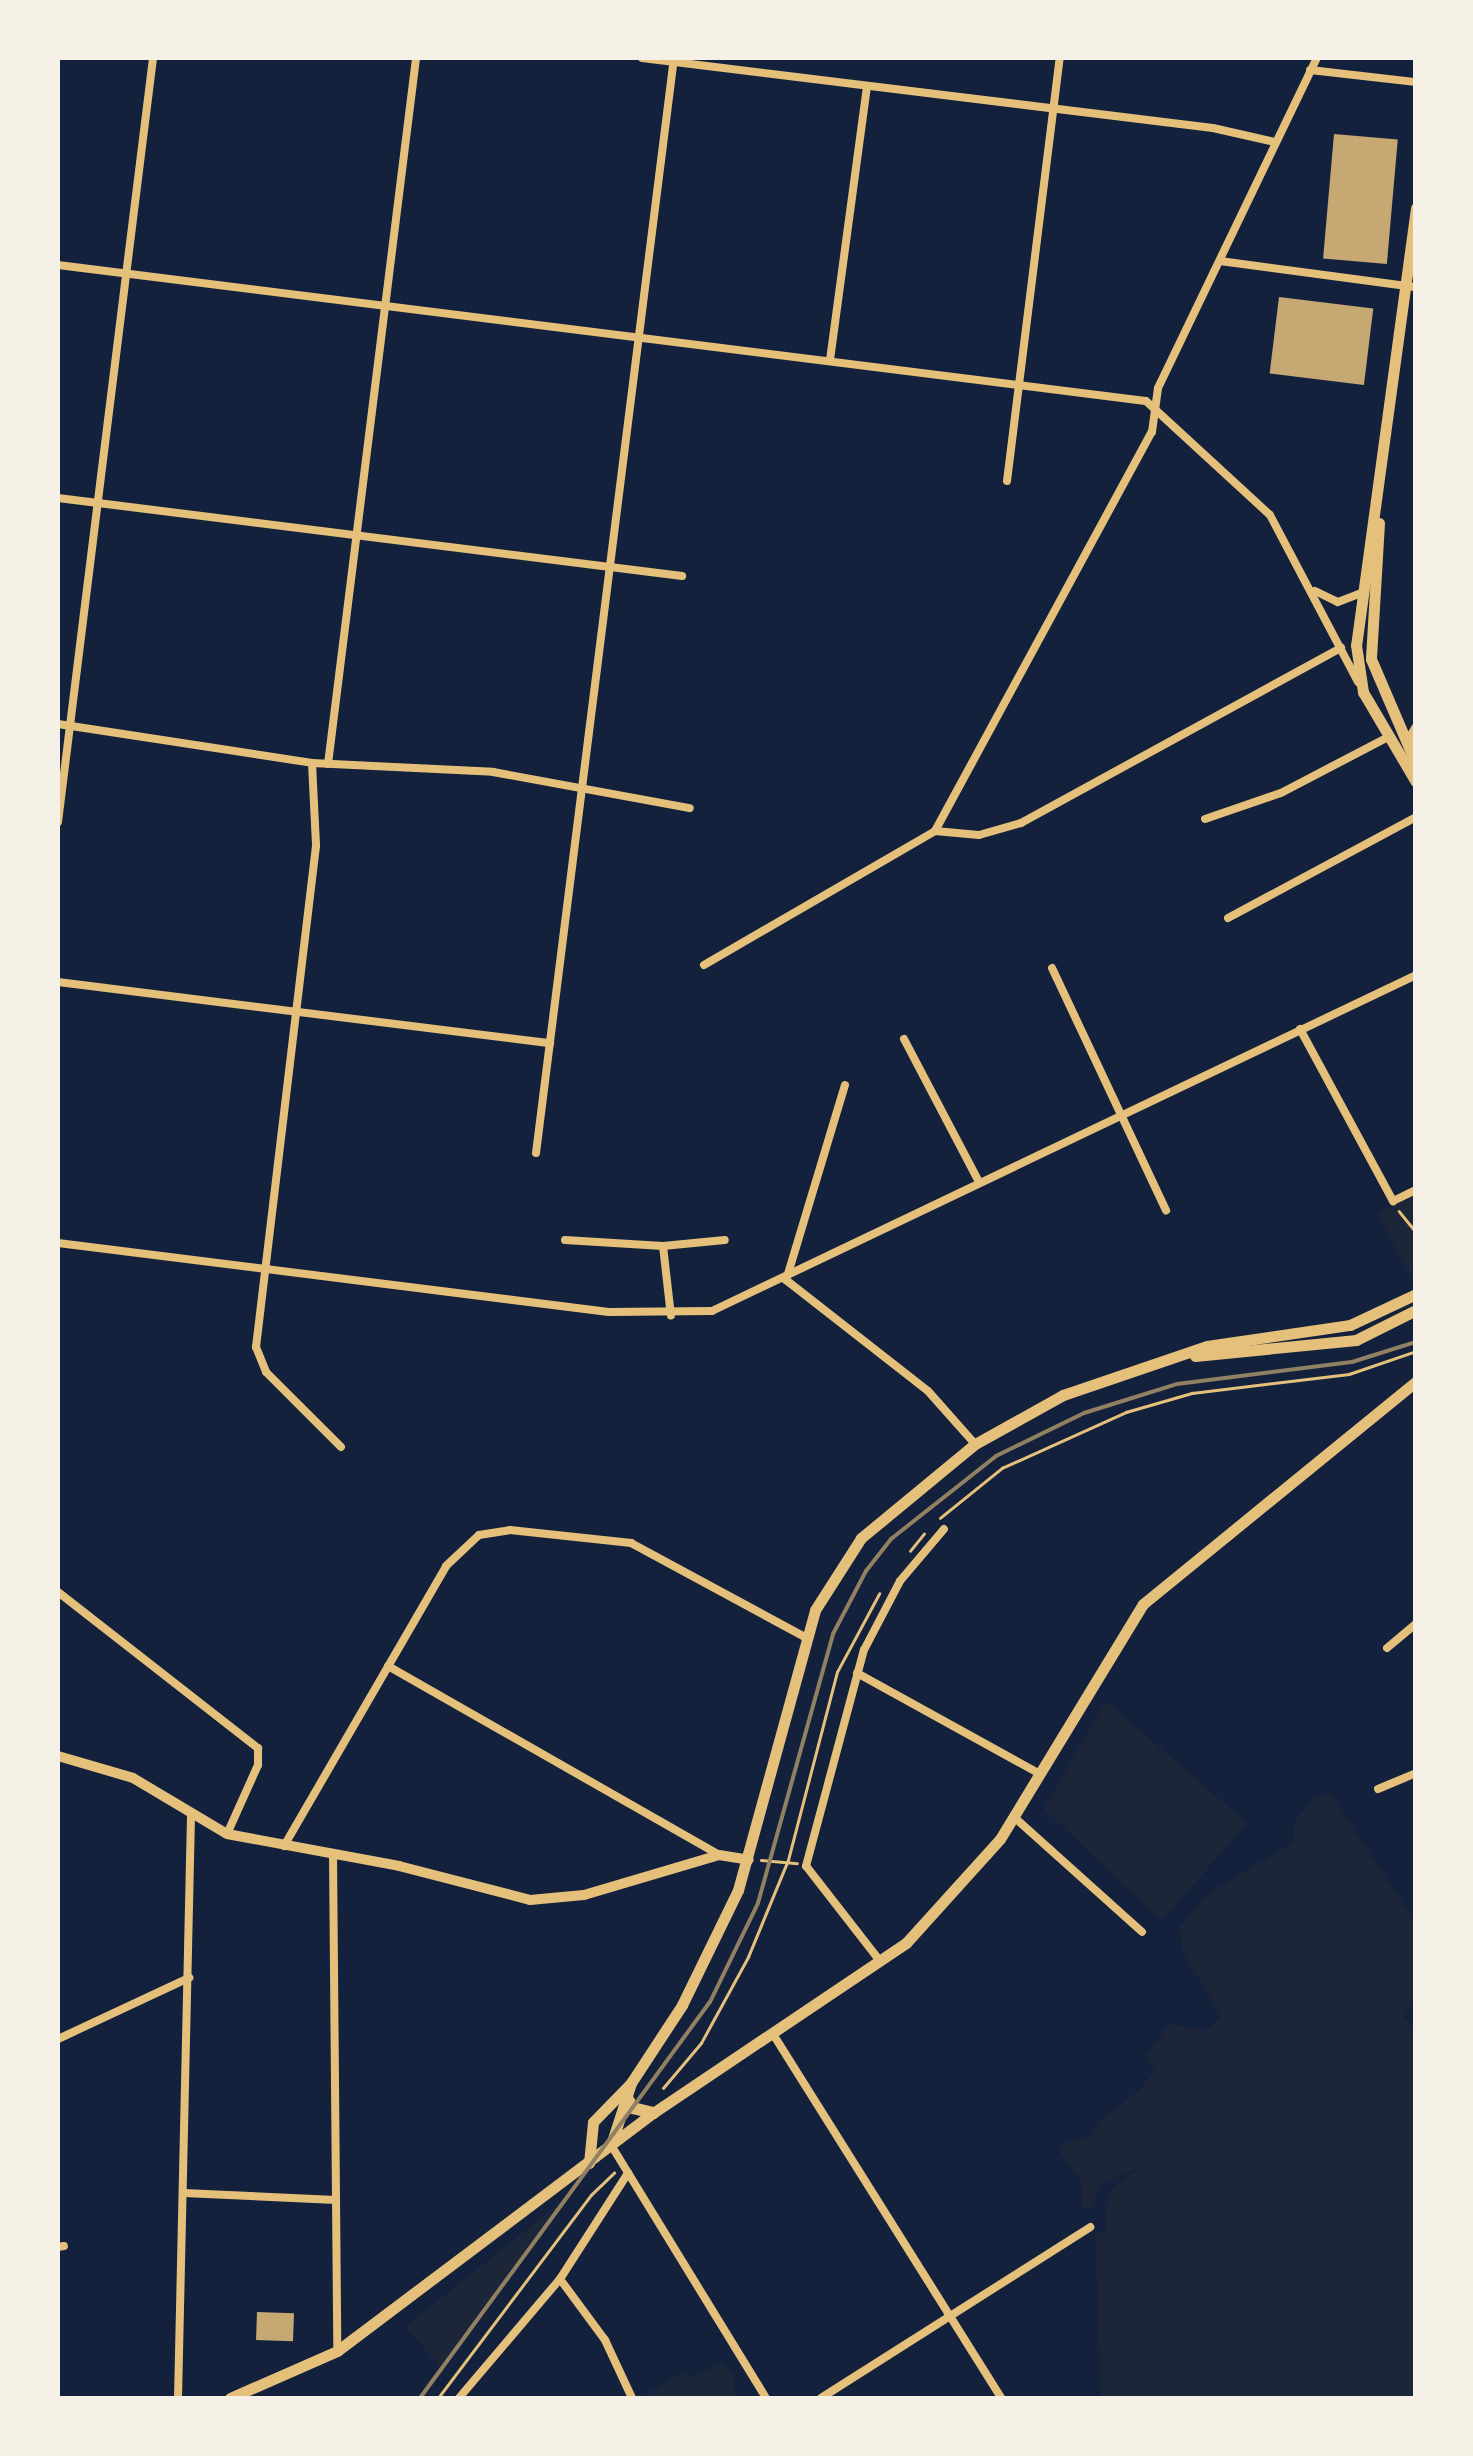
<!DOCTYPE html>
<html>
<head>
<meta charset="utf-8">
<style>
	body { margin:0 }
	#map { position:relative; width:1473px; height:2456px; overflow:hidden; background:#14213d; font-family:"Archivo Narrow",sans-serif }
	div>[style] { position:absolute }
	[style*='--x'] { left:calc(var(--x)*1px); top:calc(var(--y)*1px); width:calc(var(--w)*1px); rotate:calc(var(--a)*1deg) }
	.green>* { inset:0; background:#1d2539 }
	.building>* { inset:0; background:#c6a872; transform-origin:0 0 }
	.path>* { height:2.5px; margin:-1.25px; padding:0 1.25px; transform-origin:1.25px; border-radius:1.25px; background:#e5c07b }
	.minor>* { height:8px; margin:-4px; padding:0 4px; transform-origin:4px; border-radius:4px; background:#e5c07b }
	.tertiary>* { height:10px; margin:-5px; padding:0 5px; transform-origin:5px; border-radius:5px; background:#e5c07b }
	.secondary>* { height:11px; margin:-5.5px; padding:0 5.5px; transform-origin:5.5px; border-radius:5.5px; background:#e5c07b }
	.primary>* { height:12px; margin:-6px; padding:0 6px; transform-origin:6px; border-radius:6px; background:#e5c07b }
	.rail>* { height:4px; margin:-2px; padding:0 2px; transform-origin:2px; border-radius:2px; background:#918062 }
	span { translate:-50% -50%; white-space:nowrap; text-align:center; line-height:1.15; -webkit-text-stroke:9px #f6f1e7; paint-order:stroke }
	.frame { position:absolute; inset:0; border:60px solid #f6f1e7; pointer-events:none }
</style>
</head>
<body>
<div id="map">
	<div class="green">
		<div style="clip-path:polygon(1415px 1195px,1415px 1283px,1377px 1214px)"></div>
		<div style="clip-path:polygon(1106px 1701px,1247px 1823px,1162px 1921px,1044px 1809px)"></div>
		<div style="clip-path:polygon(1330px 1793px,1415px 1921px,1415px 1996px,1404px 2018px,1416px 2029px,1415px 2398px,1101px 2398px,1095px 2236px,1106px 2228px,1108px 2192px,1141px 2166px,1101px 2184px,1091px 2210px,1082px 2207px,1081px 2181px,1059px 2151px,1062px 2144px,1093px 2135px,1099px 2122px,1139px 2090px,1155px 2071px,1146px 2056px,1169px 2024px,1207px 2031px,1221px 2016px,1183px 1953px,1179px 1928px,1208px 1894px,1294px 1842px,1293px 1824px,1313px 1799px)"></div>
		<div style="clip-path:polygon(574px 2192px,440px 2366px,405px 2327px)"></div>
		<div style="clip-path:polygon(721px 2363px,734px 2372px,735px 2398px,641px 2398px,680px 2373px,693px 2377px)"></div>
	</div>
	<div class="building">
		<div style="left:1334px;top:134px;width:64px;height:125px;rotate:5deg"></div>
		<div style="left:1279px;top:297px;width:95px;height:77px;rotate:7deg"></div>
		<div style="left:257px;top:2312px;width:37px;height:28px;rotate:2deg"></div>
	</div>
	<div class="path">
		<div style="--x:1399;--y:1211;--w:27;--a:51"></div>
		<div style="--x:940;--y:1518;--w:80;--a:-38.9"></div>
		<div style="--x:1002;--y:1468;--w:136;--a:-24.3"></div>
		<div style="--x:1126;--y:1412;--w:69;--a:-16.1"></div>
		<div style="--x:1192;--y:1393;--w:158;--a:-6.9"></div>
		<div style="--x:1349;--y:1374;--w:71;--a:-18.9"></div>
		<div style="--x:910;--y:1551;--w:22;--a:-51"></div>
		<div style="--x:761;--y:1860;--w:36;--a:5"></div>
		<div style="--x:663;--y:2088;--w:59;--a:-49.8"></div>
		<div style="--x:701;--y:2043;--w:98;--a:-61.3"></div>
		<div style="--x:748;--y:1957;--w:105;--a:-67.6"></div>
		<div style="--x:788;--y:1860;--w:194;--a:-75.4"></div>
		<div style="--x:837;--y:1672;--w:89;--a:-61.7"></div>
		<div style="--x:438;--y:2398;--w:254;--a:-53"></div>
		<div style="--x:591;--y:2195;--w:32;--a:-44"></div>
	</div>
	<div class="minor">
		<div style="--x:642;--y:58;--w:575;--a:6.99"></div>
		<div style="--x:1213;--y:128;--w:64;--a:12.7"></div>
		<div style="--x:1310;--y:70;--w:107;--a:6.5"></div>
		<div style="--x:1220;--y:261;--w:198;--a:7.6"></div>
		<div style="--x:58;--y:265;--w:1096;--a:7.13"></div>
		<div style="--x:1146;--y:401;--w:168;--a:42.6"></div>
		<div style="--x:1270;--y:515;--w:189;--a:62.2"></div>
		<div style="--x:830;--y:360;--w:276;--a:-82.3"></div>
		<div style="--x:1007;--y:481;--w:426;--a:-82.9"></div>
		<div style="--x:58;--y:498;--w:629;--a:7.13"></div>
		<div style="--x:1315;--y:591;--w:25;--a:26"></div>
		<div style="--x:1338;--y:602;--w:25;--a:-21"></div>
		<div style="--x:58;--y:724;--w:257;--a:8.7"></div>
		<div style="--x:312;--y:763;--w:181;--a:2.8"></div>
		<div style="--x:493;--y:772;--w:200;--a:10.4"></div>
		<div style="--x:312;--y:763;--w:83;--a:87.2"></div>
		<div style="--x:316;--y:846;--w:505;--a:96.83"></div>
		<div style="--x:256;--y:1347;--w:27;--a:68"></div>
		<div style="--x:266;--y:1372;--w:106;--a:45"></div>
		<div style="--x:328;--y:764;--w:711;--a:-82.89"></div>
		<div style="--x:1205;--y:819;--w:80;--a:-18.9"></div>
		<div style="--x:1281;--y:793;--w:121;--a:-27.6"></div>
		<div style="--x:58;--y:822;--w:770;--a:-82.91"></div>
		<div style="--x:935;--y:831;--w:44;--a:5.2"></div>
		<div style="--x:979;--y:835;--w:44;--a:-15.9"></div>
		<div style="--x:1021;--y:823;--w:365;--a:-28.7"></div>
		<div style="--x:1228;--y:918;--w:213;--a:-28.2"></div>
		<div style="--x:704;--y:965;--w:267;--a:-30.1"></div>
		<div style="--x:935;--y:831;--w:454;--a:-61.5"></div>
		<div style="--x:1152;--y:432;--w:44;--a:-82.2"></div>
		<div style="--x:1158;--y:388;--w:366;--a:-64.3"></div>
		<div style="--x:1052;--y:968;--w:268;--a:64.8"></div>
		<div style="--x:58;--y:982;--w:496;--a:7.1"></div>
		<div style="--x:1300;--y:1029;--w:196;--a:61.6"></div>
		<div style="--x:1393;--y:1201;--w:25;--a:-26"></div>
		<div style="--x:904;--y:1039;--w:161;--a:62.3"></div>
		<div style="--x:845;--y:1085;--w:204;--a:106.8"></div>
		<div style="--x:786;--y:1280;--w:180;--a:38"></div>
		<div style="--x:928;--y:1391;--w:71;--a:48.4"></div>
		<div style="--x:536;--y:1153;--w:1104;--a:-82.82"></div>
		<div style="--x:565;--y:1240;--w:98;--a:3.5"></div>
		<div style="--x:663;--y:1246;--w:62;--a:-5.5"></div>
		<div style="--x:58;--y:1243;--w:555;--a:7.14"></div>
		<div style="--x:609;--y:1312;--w:103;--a:-0.6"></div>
		<div style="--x:712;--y:1311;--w:780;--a:-25.51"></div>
		<div style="--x:663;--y:1246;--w:70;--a:83.5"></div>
		<div style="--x:58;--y:1592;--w:254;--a:38"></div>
		<div style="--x:258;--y:1748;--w:17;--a:90"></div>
		<div style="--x:258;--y:1765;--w:76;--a:114.2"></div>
		<div style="--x:1387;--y:1648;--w:38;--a:-40"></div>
		<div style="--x:388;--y:1666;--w:381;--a:29.7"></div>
		<div style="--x:857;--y:1673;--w:209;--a:28.9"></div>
		<div style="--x:1378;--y:1789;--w:41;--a:-22.8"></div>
		<div style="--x:1014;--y:1817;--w:172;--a:41.9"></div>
		<div style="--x:284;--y:1846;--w:323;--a:-59.9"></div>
		<div style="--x:446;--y:1566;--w:45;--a:-43.2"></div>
		<div style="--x:479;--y:1535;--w:31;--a:-9"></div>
		<div style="--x:510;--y:1530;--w:122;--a:6.1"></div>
		<div style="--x:631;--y:1543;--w:200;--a:28.4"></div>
		<div style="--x:333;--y:1854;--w:497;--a:89.5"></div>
		<div style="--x:880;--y:1961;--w:120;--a:-127.9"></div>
		<div style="--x:806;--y:1866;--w:224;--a:-75"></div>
		<div style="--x:864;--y:1650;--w:78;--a:-62.4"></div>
		<div style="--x:900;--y:1581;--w:68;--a:-49.8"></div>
		<div style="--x:773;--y:2034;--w:430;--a:57.9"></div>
		<div style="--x:58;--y:2039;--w:145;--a:-25"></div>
		<div style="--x:611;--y:2145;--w:297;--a:58.5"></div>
		<div style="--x:184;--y:2193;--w:152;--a:2.6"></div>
		<div style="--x:58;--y:2247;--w:6;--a:-9"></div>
		<div style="--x:560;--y:2279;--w:76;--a:53.6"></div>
		<div style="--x:605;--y:2340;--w:64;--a:65"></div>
		<div style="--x:178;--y:2398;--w:582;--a:-88.72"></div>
		<div style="--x:459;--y:2398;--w:156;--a:-49.7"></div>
		<div style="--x:560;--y:2279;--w:126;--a:-57.3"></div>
		<div style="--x:821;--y:2398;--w:319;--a:-32.4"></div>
	</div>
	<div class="tertiary">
		<div style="--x:1408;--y:742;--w:16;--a:-60"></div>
		<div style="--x:58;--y:1756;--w:78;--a:16.3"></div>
		<div style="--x:133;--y:1778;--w:109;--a:30.8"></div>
		<div style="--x:227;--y:1834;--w:175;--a:10.5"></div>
		<div style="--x:399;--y:1866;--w:135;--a:14.5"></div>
		<div style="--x:530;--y:1900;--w:54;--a:-5.3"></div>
		<div style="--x:584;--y:1895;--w:141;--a:-16.5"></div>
		<div style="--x:719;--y:1855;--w:30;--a:9"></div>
	</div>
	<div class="secondary">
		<div style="--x:1416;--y:208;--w:441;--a:97.8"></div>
		<div style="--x:1356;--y:645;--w:48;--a:81.5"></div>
		<div style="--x:1363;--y:692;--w:104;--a:59.5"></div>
		<div style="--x:1379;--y:523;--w:136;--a:93.4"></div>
		<div style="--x:1371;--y:659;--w:114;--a:66.8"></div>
		<div style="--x:1195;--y:1356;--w:162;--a:-5.7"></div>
		<div style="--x:1356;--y:1340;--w:67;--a:-26.6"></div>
		<div style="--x:611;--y:2145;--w:65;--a:-72.1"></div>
		<div style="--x:631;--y:2083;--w:93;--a:-56.8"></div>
		<div style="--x:682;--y:2005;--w:128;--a:-64"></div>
		<div style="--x:738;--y:1890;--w:290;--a:-74.6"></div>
		<div style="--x:815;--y:1610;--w:85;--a:-57.4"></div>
		<div style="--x:861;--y:1538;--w:148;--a:-39.5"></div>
		<div style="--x:975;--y:1444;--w:101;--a:-29.1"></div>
		<div style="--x:1063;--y:1395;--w:152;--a:-18.8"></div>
		<div style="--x:1207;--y:1346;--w:145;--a:-8.4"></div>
		<div style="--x:1350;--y:1325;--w:73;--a:-25.2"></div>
		<div style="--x:589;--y:2163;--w:41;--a:-84.4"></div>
		<div style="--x:593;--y:2122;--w:54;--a:-45.7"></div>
		<div style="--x:230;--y:2398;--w:117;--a:-23.7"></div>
		<div style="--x:337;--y:2351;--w:396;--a:-37"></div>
		<div style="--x:653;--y:2113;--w:305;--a:-33.9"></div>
		<div style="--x:906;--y:1943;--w:140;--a:-47.9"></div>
		<div style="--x:1000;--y:1839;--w:275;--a:-58.7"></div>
		<div style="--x:1143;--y:1604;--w:353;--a:-39.2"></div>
	</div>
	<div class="primary">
		<div style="--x:626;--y:2096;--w:14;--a:60"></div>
		<div style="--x:633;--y:2108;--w:21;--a:14"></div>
	</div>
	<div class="rail">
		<div style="--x:420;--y:2398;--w:491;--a:-53.8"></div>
		<div style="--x:710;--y:2002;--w:110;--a:-64.1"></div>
		<div style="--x:758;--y:1903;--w:279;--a:-74.4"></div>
		<div style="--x:833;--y:1634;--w:71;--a:-62.4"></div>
		<div style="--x:866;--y:1571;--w:41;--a:-52"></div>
		<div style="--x:891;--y:1539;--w:134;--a:-38.3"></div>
		<div style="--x:996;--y:1456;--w:98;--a:-26"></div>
		<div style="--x:1084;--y:1413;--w:97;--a:-17.3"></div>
		<div style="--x:1177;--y:1384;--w:176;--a:-7.2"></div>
		<div style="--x:1352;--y:1362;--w:67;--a:-17.4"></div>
	</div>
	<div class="frame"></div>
</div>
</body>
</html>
